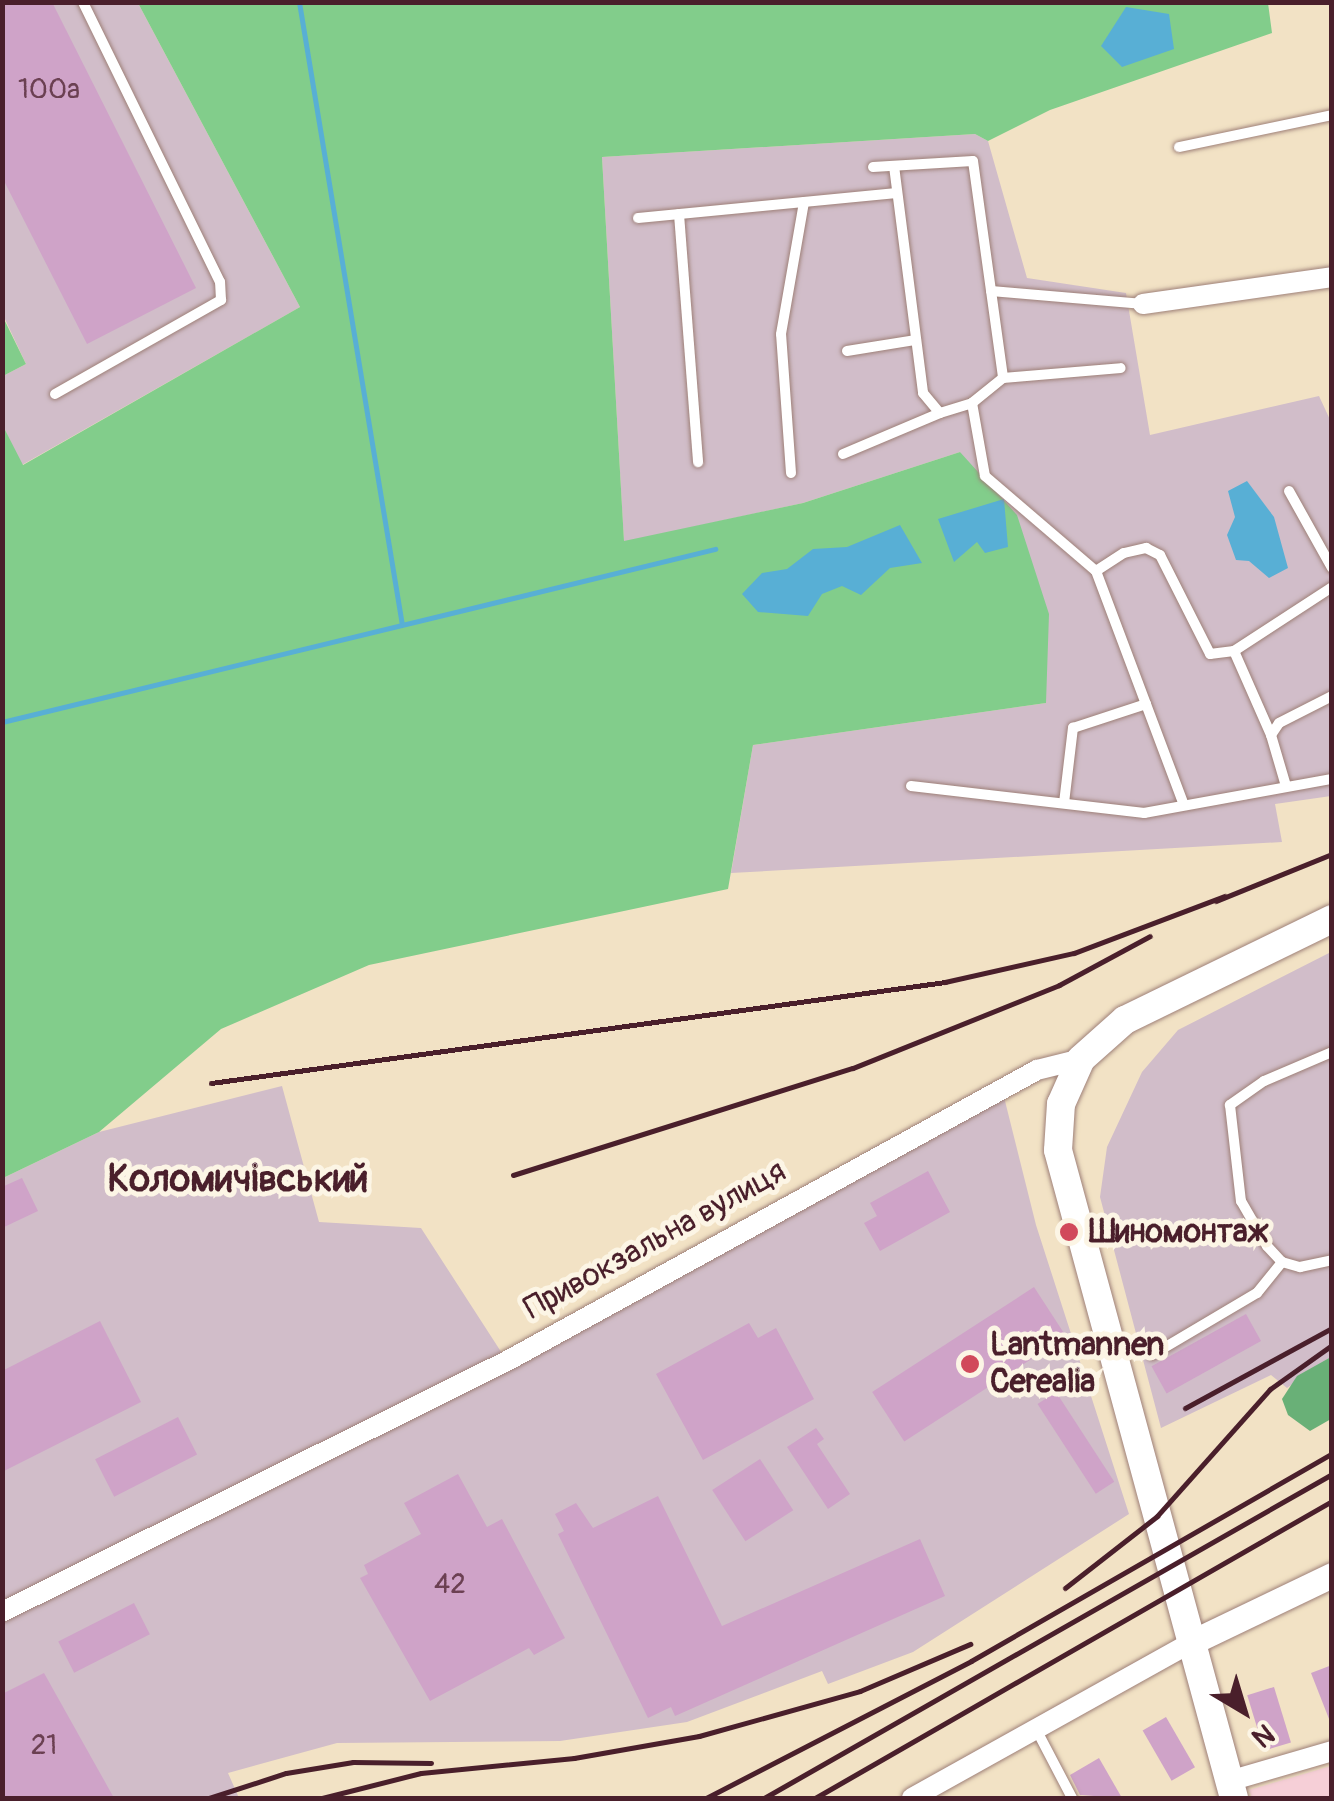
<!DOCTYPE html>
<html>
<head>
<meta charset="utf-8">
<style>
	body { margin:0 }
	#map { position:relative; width:1334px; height:1801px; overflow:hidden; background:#f2e2c5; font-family:Pangolin,sans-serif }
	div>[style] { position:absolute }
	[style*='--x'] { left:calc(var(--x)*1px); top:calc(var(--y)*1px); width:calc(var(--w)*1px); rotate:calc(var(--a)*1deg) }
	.built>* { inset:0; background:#f6cfd7 }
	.industrial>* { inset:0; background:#d1bdc9 }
	.green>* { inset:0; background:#82cd8b }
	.forest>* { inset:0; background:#69b077 }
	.water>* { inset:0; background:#58afd5 }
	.stream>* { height:5px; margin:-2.5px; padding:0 2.5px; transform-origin:2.5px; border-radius:2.5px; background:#58afd5 }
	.building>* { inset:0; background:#cfa3c8; transform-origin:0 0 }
	.roads { filter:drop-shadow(0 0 2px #9e8078) drop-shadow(0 0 2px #9e8078) }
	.service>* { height:10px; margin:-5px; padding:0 5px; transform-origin:5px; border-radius:5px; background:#fff }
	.minor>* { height:20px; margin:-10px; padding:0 10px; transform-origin:10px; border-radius:10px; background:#fff }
	.tertiary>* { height:25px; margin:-12.5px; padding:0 12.5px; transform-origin:12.5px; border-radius:12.5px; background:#fff }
	.secondary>* { height:28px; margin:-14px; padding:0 14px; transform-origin:14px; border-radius:14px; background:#fff }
	.rail>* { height:5px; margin:-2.5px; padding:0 2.5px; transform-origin:2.5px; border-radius:2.5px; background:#4a1f2b }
	.dots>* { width:28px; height:28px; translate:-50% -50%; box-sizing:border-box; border:5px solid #fcf5e5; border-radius:50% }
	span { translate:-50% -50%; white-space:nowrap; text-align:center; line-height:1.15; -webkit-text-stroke:10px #fcf5e5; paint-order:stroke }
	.number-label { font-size:28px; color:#6b4052 }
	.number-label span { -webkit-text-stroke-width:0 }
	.poi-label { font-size:32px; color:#4a1f2b; font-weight:700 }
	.left { translate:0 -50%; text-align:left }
	.street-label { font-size:32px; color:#4a1f2b }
	.quarter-label { font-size:38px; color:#4a1f2b; font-weight:700 }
	.frame { position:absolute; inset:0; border:5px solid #4a1f2b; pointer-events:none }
	.north { position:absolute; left:1194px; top:1661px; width:100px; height:100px; -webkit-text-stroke:8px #fcf5e5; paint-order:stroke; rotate:142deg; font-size:28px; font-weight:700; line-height:40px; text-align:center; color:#4a1f2b }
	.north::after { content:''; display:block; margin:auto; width:35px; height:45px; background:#4a1f2b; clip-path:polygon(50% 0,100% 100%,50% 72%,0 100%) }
</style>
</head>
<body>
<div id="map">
	<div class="built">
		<div style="clip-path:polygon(1331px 1766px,1331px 1798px,1252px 1798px,1249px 1790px)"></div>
	</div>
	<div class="industrial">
		<div style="clip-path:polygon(2px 3px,138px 3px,300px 307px,22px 465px,2px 424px,3px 376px,26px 364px,3px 315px)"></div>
		<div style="clip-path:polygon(975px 134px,988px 141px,1027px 278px,1126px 293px,1150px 435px,1319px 396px,1332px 424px,1331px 796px,1275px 804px,1282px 842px,731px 873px,753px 745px,1046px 703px,960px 452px,803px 503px,624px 542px,602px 157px)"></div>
		<div style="clip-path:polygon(1331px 952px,1331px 1357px,1287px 1388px,1271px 1375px,1161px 1428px,1100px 1197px,1107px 1147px,1142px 1072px,1178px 1030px)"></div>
		<div style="clip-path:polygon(282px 1086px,319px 1222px,421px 1228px,507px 1361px,1002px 1089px,1036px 1225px,1129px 1514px,913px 1652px,828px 1684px,822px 1671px,687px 1722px,560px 1741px,337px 1743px,228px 1773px,239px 1798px,3px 1798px,3px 1178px,99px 1132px)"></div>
	</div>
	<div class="green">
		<div style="clip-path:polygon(138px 3px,1268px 3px,1272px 33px,1050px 110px,988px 141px,975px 134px,602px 157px,624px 541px,803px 503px,960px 452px,1017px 515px,1049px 614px,1046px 703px,753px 745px,728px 889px,369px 965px,221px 1029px,99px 1132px,3px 1178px,2px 424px,23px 465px,300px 307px)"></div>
		<div style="clip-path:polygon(2px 315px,26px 364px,3px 376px,2px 376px)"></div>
	</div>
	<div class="forest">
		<div style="clip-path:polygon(1331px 1357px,1331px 1419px,1310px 1431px,1288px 1415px,1282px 1399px,1297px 1376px)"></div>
	</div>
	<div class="water">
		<div style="clip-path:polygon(1126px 7px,1169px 14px,1174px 49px,1122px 67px,1101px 46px)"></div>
		<div style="clip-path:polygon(1247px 481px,1274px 517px,1288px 568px,1269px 578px,1249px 561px,1236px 560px,1227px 535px,1235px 517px,1228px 491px)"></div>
		<div style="clip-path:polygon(1004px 499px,1008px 547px,985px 553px,977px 542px,954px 562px,938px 519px)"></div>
		<div style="clip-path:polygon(900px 525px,922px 563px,890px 568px,861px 595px,842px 586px,822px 594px,808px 616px,758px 612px,742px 594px,762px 573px,787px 569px,813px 549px,847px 547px)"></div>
	</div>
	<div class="stream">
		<div style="--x:299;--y:2;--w:631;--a:80.61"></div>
		<div style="--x:2;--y:722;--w:734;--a:-13.64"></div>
	</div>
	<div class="building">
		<div style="clip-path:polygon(2px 2px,52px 2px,196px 288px,87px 344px,2px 177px)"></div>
		<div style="clip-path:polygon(928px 1171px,950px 1212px,880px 1251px,864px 1223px,877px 1216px,870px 1203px)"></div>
		<div style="clip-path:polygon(22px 1178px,38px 1211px,2px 1228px,2px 1187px)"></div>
		<div style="left:1034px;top:1287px;width:59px;height:193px;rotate:57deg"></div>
		<div style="left:1246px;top:1314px;width:31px;height:108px;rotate:61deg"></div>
		<div style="clip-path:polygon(100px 1321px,141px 1402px,2px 1472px,2px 1371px)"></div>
		<div style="clip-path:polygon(749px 1323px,758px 1338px,776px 1328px,814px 1399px,703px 1460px,656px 1374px)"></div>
		<div style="left:1056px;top:1392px;width:107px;height:22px;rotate:57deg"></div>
		<div style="left:178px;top:1417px;width:42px;height:93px;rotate:63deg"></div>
		<div style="clip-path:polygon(816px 1428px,824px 1439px,817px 1444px,850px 1494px,828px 1509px,787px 1447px)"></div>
		<div style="left:760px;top:1459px;width:61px;height:57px;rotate:57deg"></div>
		<div style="clip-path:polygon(458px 1474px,487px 1527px,502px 1519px,565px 1638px,534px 1655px,529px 1648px,430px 1701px,360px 1578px,368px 1574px,364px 1565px,421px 1534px,404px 1503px)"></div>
		<div style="clip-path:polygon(658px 1496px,722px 1626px,920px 1539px,945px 1596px,675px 1716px,671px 1707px,648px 1718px,558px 1534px,564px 1531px,555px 1514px,576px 1503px,593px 1528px)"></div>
		<div style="left:134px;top:1603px;width:35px;height:85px;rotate:63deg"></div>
		<div style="clip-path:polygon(1332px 1665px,1332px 1724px,1331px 1724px,1311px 1673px)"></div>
		<div style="clip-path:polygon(44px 1673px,114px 1798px,2px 1798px,2px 1694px)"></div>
		<div style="left:1274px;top:1687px;width:58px;height:28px;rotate:73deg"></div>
		<div style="left:1166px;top:1717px;width:58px;height:27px;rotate:60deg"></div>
		<div style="clip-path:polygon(1099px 1758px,1122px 1798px,1080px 1795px,1070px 1775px)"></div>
	</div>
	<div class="roads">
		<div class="service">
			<div style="--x:1179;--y:147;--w:156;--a:-11.8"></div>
			<div style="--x:894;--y:166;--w:229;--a:82.7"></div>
			<div style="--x:923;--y:393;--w:26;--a:50"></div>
			<div style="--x:940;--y:413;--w:34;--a:-17"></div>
			<div style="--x:972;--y:403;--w:40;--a:-39"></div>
			<div style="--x:1003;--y:378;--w:118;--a:-4.8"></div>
			<div style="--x:873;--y:167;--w:100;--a:-3.4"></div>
			<div style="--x:973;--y:161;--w:219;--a:82.1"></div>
			<div style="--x:679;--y:214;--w:249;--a:85.6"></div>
			<div style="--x:638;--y:218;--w:260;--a:-5.5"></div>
			<div style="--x:991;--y:291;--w:153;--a:4.9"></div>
			<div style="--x:847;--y:351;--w:70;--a:-9.1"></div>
			<div style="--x:55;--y:394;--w:191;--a:-29.5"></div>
			<div style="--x:221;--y:300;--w:18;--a:-93"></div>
			<div style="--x:220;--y:282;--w:312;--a:-116.1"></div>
			<div style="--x:972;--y:403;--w:74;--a:79.9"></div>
			<div style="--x:985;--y:476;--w:146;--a:40.6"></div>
			<div style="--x:1096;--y:571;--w:248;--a:69.4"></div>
			<div style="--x:843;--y:454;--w:105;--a:-22.9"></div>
			<div style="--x:791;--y:473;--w:139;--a:-94.1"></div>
			<div style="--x:781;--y:334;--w:134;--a:-80.1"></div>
			<div style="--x:1289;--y:491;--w:88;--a:60.8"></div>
			<div style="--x:1096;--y:571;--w:33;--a:-33"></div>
			<div style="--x:1124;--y:553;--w:23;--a:-13"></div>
			<div style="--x:1146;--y:548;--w:16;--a:27"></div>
			<div style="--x:1160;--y:555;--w:111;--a:63.2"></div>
			<div style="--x:1210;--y:654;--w:24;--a:-7"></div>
			<div style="--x:1234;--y:651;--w:117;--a:-33.1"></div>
			<div style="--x:1234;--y:651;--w:92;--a:66.2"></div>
			<div style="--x:911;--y:786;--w:235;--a:6.6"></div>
			<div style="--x:1144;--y:813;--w:191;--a:-10.3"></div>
			<div style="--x:1286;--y:786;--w:53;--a:-106.4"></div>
			<div style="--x:1271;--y:735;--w:14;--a:-56"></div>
			<div style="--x:1279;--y:723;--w:59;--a:-27"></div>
			<div style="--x:1064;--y:803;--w:76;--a:-83.2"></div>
			<div style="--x:1073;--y:728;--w:77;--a:-18.2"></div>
			<div style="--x:1332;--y:1052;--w:74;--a:156.9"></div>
			<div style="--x:1264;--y:1081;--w:42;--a:144.8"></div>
			<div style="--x:1230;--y:1105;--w:97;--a:83.5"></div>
			<div style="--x:1241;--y:1201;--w:52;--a:60"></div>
			<div style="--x:1267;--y:1246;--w:22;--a:47"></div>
			<div style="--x:1282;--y:1262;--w:19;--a:16"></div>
			<div style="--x:1300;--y:1267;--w:33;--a:-12"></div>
			<div style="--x:1152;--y:1355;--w:122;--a:-30.6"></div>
			<div style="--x:1257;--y:1293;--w:40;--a:-51"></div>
			<div style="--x:1036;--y:1729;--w:78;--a:62.4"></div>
		</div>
		<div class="minor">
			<div style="--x:1143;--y:304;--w:191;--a:-8.1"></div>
			<div style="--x:2;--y:1612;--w:564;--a:-26.43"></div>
			<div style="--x:507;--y:1361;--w:605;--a:-28.77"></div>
			<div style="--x:1037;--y:1070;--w:45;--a:-14"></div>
			<div style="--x:1229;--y:1781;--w:107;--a:-16.2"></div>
			<div style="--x:912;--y:1798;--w:318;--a:-29.1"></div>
		</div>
		<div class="tertiary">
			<div style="--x:1190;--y:1643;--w:157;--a:-25.6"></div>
		</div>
		<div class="secondary">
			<div style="--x:1234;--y:1798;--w:671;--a:-105.2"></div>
			<div style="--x:1058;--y:1150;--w:46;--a:-86.3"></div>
			<div style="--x:1061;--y:1104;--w:49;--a:-66"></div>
			<div style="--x:1081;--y:1059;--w:59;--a:-41.6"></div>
			<div style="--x:1125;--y:1020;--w:230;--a:-26"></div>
		</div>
	</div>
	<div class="rail">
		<div style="--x:1216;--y:901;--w:125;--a:-22.1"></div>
		<div style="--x:211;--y:1083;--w:741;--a:-7.83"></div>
		<div style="--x:945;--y:982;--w:132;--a:-12.7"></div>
		<div style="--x:1074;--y:953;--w:161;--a:-20.7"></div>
		<div style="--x:513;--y:1175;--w:356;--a:-17.5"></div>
		<div style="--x:853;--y:1068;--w:222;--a:-21.9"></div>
		<div style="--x:1059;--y:985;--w:103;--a:-28.3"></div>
		<div style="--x:1185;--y:1408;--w:167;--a:-28.6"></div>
		<div style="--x:1065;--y:1588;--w:117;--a:-38"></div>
		<div style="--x:1157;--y:1516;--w:170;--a:-48.3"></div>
		<div style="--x:1270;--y:1389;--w:76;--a:-35.4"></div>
		<div style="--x:209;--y:1798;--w:81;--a:-18"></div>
		<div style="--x:286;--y:1773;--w:68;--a:-9.3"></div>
		<div style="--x:353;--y:1762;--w:78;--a:0.7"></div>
		<div style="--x:322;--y:1798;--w:102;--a:-14.2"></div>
		<div style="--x:421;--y:1773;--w:154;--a:-5.6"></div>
		<div style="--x:574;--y:1758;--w:127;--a:-10"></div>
		<div style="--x:699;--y:1736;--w:167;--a:-15.6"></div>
		<div style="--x:860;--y:1691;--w:120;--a:-23.1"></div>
		<div style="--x:706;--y:1798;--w:298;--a:-27.3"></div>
		<div style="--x:971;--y:1661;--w:417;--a:-29.9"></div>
		<div style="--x:764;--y:1798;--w:654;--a:-29.7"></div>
		<div style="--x:815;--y:1798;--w:596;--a:-29.88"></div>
	</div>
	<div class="dots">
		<div style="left:1069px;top:1232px;background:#d1495b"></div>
		<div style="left:970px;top:1364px;background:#d1495b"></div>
	</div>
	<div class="number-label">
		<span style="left:49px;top:90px">100а</span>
		<span style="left:450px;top:1585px">42</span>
		<span style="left:44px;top:1746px">21</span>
	</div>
	<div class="poi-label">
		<span class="left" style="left:1089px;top:1232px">Шиномонтаж</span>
		<span class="left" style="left:990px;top:1364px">Lantmannen<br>Cerealia</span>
	</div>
	<div class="street-label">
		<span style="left:655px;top:1240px;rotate:-29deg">Привокзальна вулиця</span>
	</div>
	<div class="quarter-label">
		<span style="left:238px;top:1180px">Коломичівський</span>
	</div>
	<div class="frame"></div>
	<div class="north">N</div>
</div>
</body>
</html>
